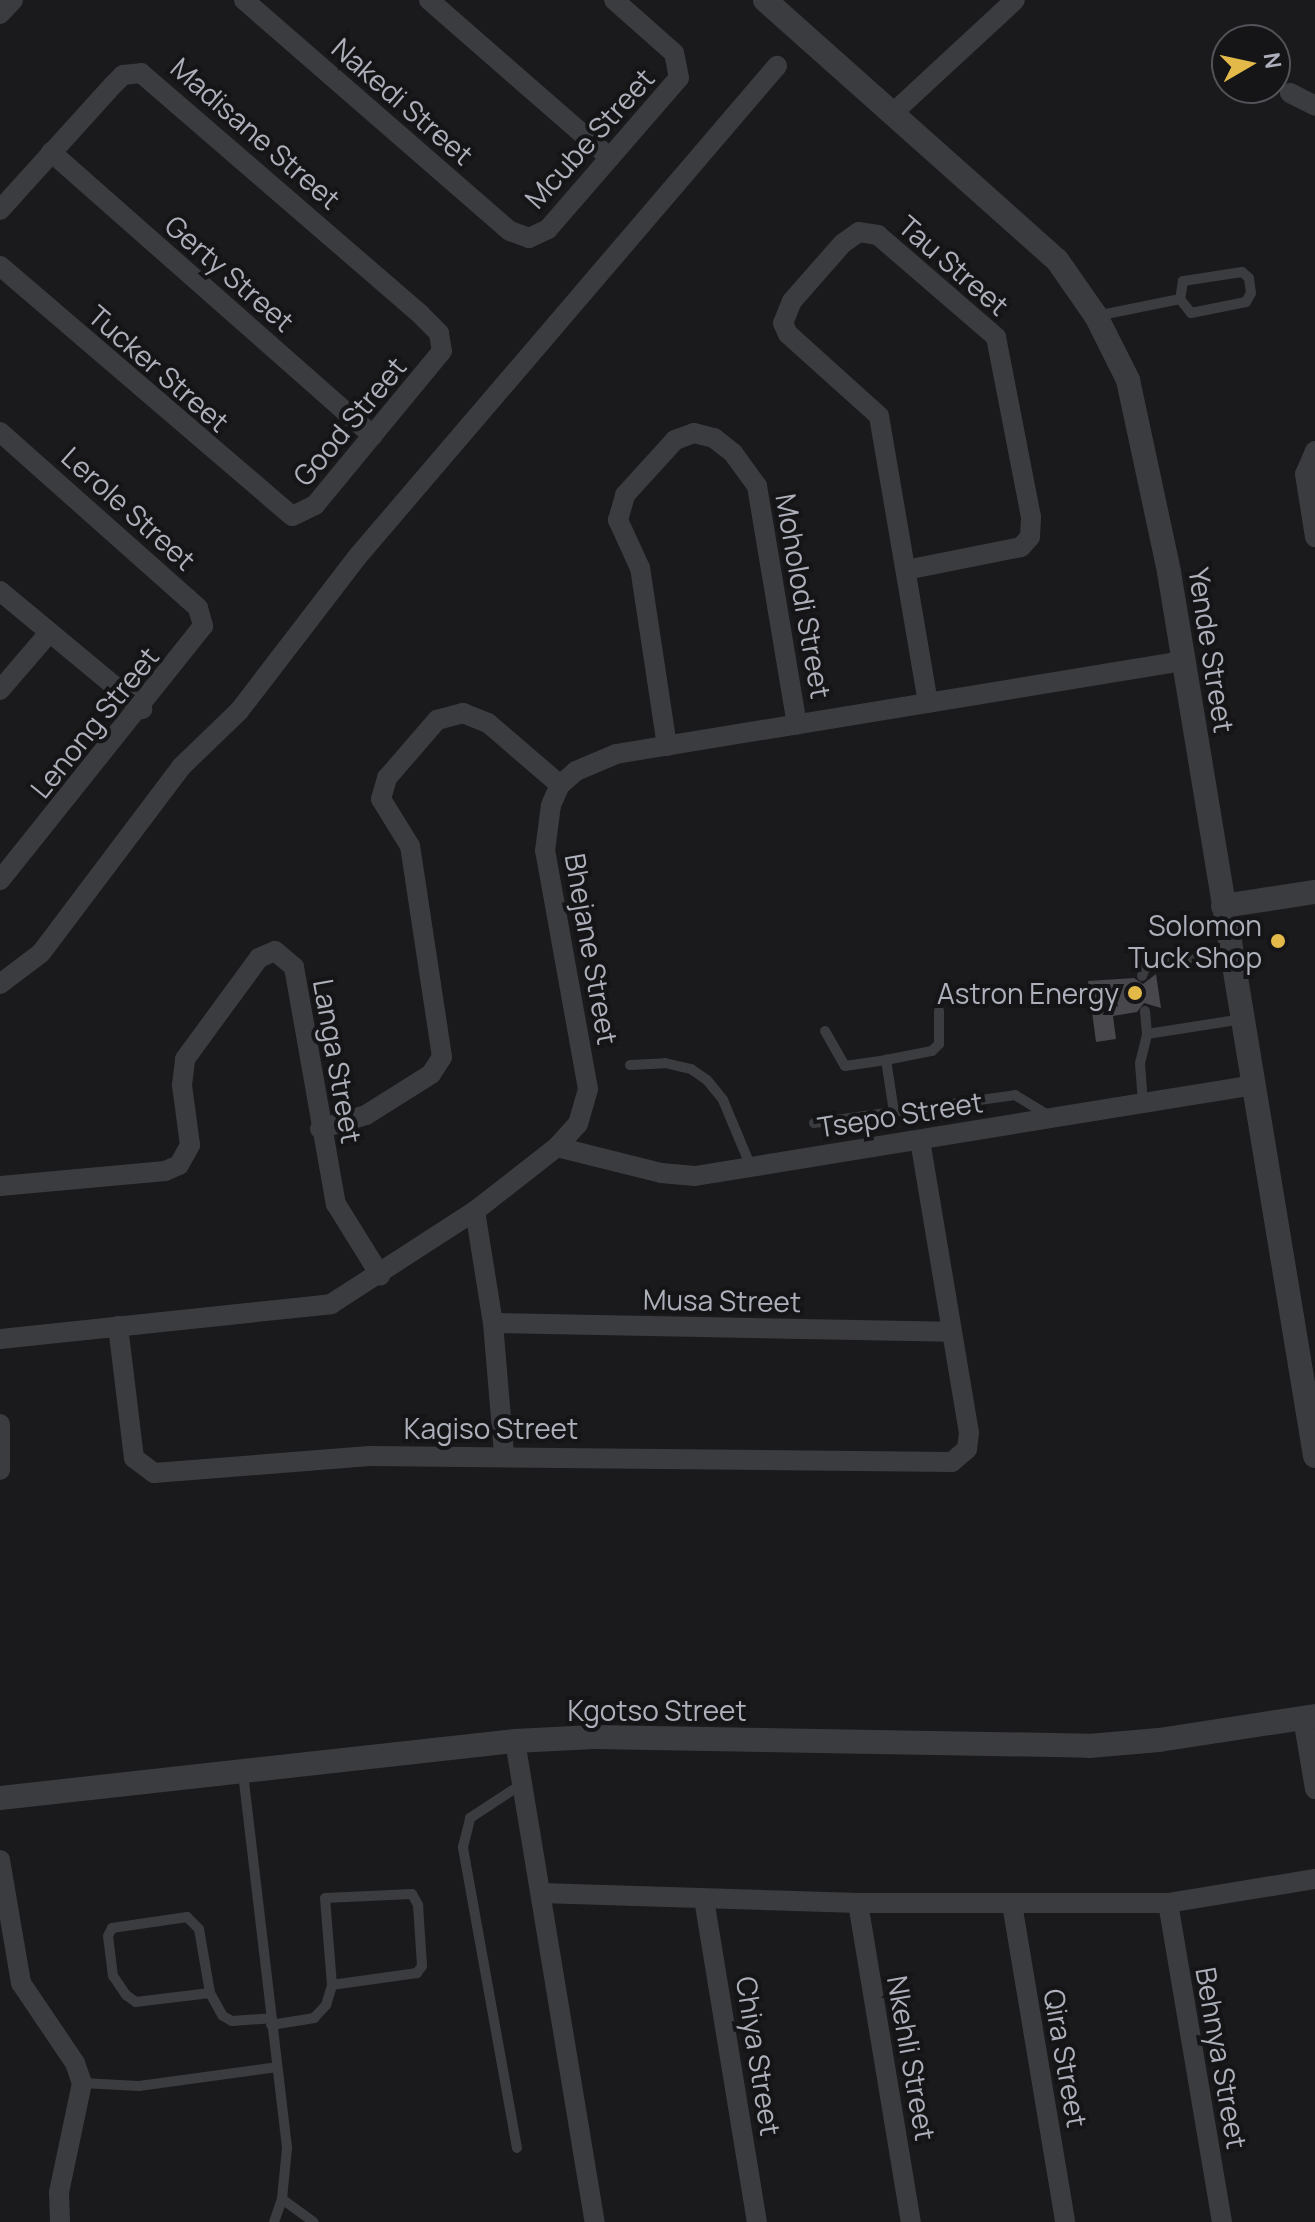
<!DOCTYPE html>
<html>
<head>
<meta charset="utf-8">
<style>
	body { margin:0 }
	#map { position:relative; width:1315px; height:2222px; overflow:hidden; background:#1a1a1c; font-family:Manrope,sans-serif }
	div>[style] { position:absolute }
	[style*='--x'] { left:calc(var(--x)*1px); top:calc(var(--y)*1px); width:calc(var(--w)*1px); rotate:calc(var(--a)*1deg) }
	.building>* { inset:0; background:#47474c }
	.service>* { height:10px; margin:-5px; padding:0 5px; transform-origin:5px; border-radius:5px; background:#3b3c40 }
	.minor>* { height:20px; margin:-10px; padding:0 10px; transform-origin:10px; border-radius:10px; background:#3b3c40 }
	.tertiary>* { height:24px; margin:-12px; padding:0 12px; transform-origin:12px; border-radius:12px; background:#3b3c40 }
	.dots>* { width:22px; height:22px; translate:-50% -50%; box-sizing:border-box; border:4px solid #151517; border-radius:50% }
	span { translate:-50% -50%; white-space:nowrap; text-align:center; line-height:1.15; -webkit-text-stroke:8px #151517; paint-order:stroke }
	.street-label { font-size:28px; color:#adb0ba }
	.poi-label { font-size:28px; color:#adb0ba }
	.right { translate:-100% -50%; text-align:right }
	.north { position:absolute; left:1211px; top:24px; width:80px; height:80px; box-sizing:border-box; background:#151517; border:2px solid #525358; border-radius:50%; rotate:81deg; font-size:22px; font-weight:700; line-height:32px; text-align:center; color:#adb0ba }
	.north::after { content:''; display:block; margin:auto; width:28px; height:36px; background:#e3ba4a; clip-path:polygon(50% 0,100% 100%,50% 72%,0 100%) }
</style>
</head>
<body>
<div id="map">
	<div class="building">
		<div style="clip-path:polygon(1156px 974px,1161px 1008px,1144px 1003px,1137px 1012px,1113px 1016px,1116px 1039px,1096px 1042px,1088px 981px,1134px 978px,1143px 984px)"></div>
	</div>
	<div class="service">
		<div style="--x:1096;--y:316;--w:86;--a:-11.4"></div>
		<div style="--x:1180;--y:299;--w:18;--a:52"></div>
		<div style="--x:1191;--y:313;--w:56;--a:-11.3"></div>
		<div style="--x:1246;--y:302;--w:10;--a:-61"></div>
		<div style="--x:1251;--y:293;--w:15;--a:-98"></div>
		<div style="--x:1249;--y:278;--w:9;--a:-139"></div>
		<div style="--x:1242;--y:272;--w:60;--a:171.3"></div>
		<div style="--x:1183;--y:281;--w:18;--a:99"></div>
		<div style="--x:1142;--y:976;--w:9;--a:-69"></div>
		<div style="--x:1145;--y:968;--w:88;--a:-12.5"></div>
		<div style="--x:825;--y:1031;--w:40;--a:60.3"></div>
		<div style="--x:845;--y:1066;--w:41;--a:-8.3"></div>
		<div style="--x:1147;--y:1034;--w:97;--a:-8.9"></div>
		<div style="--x:630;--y:1065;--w:35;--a:-3"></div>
		<div style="--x:665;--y:1063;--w:27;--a:13"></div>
		<div style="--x:691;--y:1069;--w:19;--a:35"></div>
		<div style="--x:707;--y:1080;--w:26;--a:51"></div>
		<div style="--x:723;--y:1100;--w:73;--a:67.3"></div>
		<div style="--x:1143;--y:1103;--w:40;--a:-94.3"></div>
		<div style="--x:1140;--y:1063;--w:30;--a:-76"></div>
		<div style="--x:1147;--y:1034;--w:23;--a:-95"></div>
		<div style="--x:894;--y:1112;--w:53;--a:-98.7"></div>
		<div style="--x:886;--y:1060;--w:47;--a:-11.1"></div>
		<div style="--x:932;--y:1051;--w:10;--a:-45"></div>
		<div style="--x:939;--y:1044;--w:33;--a:-90"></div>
		<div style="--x:814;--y:1123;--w:203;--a:-7.9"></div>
		<div style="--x:1015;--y:1095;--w:42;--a:31.4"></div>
		<div style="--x:243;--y:1773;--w:378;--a:83.3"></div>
		<div style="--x:287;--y:2148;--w:51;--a:95.6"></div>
		<div style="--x:282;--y:2199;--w:24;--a:109"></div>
		<div style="--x:210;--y:1993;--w:75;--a:173.1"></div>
		<div style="--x:136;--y:2002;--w:12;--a:-145"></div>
		<div style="--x:126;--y:1995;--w:23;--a:-124"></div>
		<div style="--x:113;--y:1976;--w:40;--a:-97.1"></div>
		<div style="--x:108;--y:1936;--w:9;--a:-63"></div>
		<div style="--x:112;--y:1928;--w:76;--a:-8.3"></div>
		<div style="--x:187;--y:1917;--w:17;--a:45"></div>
		<div style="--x:199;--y:1929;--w:65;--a:80.2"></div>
		<div style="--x:210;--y:1993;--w:26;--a:61"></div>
		<div style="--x:223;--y:2016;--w:10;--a:29"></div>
		<div style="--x:232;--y:2021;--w:39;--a:-4"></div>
		<div style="--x:271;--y:2025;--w:44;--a:-9.2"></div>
		<div style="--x:314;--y:2018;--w:18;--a:-47"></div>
		<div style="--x:326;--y:2005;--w:21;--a:-73"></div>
		<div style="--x:332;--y:1985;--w:87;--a:-94.6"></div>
		<div style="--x:325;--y:1898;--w:87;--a:-2.6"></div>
		<div style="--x:412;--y:1894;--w:13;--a:61"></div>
		<div style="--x:418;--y:1905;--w:61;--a:86.2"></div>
		<div style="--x:422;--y:1966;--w:9;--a:126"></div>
		<div style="--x:417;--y:1973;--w:86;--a:172"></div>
		<div style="--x:82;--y:2083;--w:57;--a:3"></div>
		<div style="--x:139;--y:2086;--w:139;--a:-7.8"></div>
		<div style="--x:517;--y:2148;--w:306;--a:-100.2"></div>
		<div style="--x:463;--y:1847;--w:30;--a:-76"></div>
		<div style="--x:470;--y:1818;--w:62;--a:-33.2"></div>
		<div style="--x:282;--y:2199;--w:39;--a:36"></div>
	</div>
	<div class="minor">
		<div style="--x:244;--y:0;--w:352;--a:41"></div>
		<div style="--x:510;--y:231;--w:20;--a:20"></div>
		<div style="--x:529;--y:238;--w:21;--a:-25"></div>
		<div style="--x:548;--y:229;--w:200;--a:-49.1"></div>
		<div style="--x:679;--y:78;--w:25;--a:-101"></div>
		<div style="--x:674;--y:53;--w:80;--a:-138.5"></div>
		<div style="--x:429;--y:0;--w:240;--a:41.1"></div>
		<div style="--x:0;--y:14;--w:19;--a:-47"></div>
		<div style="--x:1290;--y:93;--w:28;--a:27"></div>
		<div style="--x:893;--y:113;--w:166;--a:-42.8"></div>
		<div style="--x:51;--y:152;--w:429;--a:41.4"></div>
		<div style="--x:0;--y:210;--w:170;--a:-47.9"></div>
		<div style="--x:114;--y:84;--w:13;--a:-45"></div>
		<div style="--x:123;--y:75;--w:18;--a:-6"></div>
		<div style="--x:141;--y:73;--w:369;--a:40.8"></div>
		<div style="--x:420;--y:314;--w:27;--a:45"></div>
		<div style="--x:439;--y:333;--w:18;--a:81"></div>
		<div style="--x:442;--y:351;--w:200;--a:129.5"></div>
		<div style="--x:315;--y:505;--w:25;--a:154"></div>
		<div style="--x:292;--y:516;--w:384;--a:-139.4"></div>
		<div style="--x:0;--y:432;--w:250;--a:41.6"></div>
		<div style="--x:187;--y:598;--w:15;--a:42"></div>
		<div style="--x:198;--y:608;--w:19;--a:74"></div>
		<div style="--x:203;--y:626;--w:325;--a:128.6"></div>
		<div style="--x:1315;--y:451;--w:25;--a:113"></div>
		<div style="--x:1305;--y:474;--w:64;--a:81"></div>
		<div style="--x:906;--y:570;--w:117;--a:-11.3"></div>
		<div style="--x:1021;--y:547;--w:13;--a:-48"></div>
		<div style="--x:1030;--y:537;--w:20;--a:-87"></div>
		<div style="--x:1031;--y:517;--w:183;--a:-101"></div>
		<div style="--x:996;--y:337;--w:156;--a:-139.2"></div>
		<div style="--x:878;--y:235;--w:19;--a:-171"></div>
		<div style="--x:859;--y:232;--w:19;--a:145"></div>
		<div style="--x:843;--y:243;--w:77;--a:131.3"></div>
		<div style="--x:792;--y:301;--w:24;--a:112"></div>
		<div style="--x:783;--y:323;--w:12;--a:66"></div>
		<div style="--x:788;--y:334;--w:122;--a:42"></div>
		<div style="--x:879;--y:416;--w:291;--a:80.3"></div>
		<div style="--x:0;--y:591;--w:185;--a:39.7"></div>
		<div style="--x:0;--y:690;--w:75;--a:-49.3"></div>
		<div style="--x:667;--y:746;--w:180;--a:-98.6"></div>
		<div style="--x:640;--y:568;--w:53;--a:-114.6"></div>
		<div style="--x:618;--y:520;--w:26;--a:-74"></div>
		<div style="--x:625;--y:495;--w:74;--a:-47.7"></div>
		<div style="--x:675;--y:440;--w:20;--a:-20"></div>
		<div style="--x:694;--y:433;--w:21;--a:14"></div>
		<div style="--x:714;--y:438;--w:24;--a:38"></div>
		<div style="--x:733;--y:453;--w:41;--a:54"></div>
		<div style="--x:757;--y:486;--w:242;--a:80.5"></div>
		<div style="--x:0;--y:984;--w:51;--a:-37.1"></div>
		<div style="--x:41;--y:953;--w:233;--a:-53"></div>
		<div style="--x:181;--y:767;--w:81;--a:-44"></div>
		<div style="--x:239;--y:711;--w:195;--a:-52.5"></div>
		<div style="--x:358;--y:556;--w:645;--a:-49.47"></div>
		<div style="--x:320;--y:1129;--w:48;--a:-16.9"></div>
		<div style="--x:366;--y:1115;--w:77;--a:-32.2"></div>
		<div style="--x:431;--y:1074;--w:20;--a:-57"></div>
		<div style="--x:442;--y:1057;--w:213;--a:-98.6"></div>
		<div style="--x:410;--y:846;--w:55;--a:-121.7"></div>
		<div style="--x:381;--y:799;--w:22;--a:-74"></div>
		<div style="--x:387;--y:778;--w:77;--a:-49.2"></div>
		<div style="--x:437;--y:720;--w:27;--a:-15"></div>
		<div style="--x:463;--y:713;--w:27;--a:22"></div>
		<div style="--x:488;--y:723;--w:95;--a:40.7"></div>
		<div style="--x:557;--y:1147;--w:107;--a:14"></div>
		<div style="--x:661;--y:1173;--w:34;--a:5"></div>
		<div style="--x:695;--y:1176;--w:566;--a:-9.25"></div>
		<div style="--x:0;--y:1186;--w:166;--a:-5.2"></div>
		<div style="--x:165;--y:1171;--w:15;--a:-23"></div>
		<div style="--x:179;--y:1165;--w:23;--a:-61"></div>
		<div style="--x:190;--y:1145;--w:61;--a:-97.6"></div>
		<div style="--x:182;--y:1085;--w:26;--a:-83"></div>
		<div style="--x:185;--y:1059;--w:125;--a:-53.8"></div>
		<div style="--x:259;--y:958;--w:17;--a:-24"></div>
		<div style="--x:275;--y:951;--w:25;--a:40"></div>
		<div style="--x:294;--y:967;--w:241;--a:80"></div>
		<div style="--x:336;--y:1204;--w:84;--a:58.2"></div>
		<div style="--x:475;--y:1211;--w:113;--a:80.9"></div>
		<div style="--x:493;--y:1323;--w:132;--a:85.2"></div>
		<div style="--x:493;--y:1323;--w:458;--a:1.1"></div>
		<div style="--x:118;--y:1326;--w:133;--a:83.1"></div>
		<div style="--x:134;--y:1458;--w:25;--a:37"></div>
		<div style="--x:154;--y:1473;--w:216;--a:-4.5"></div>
		<div style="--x:369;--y:1456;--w:583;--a:0.59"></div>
		<div style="--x:952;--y:1462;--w:20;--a:-41"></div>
		<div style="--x:967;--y:1449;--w:16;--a:-83"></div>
		<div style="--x:969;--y:1433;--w:297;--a:-99.5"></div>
		<div style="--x:0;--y:1339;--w:333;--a:-6"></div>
		<div style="--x:331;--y:1304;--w:171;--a:-32.9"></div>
		<div style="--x:475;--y:1211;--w:104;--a:-38"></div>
		<div style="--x:557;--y:1147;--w:31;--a:-48"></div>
		<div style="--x:578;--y:1124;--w:36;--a:-74"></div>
		<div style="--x:588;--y:1089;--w:242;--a:-100.2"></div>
		<div style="--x:545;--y:851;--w:46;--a:-82.6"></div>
		<div style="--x:551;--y:805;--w:22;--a:-66"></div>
		<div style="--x:560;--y:785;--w:21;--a:-41"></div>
		<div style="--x:576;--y:771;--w:43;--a:-23"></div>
		<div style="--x:616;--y:754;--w:575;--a:-9.31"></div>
		<div style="--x:0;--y:1424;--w:46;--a:90"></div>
		<div style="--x:1303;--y:1718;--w:72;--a:80.4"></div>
		<div style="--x:515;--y:1741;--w:488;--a:80.6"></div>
		<div style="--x:0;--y:1860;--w:125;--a:80.3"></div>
		<div style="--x:21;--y:1983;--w:97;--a:56"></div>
		<div style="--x:75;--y:2063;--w:21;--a:71"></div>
		<div style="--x:82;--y:2083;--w:111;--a:101.9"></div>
		<div style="--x:59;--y:2192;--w:30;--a:88"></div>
		<div style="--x:541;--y:1893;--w:317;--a:1.8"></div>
		<div style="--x:858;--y:1903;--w:310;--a:0"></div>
		<div style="--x:1168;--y:1903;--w:149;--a:-9.3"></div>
		<div style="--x:704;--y:1899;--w:327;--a:80.7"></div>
		<div style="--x:858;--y:1903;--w:323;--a:80.6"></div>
		<div style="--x:1168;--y:1903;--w:324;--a:80.4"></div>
		<div style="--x:1012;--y:1904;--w:322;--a:80.5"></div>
	</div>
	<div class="tertiary">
		<div style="--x:765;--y:0;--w:391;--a:41.7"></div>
		<div style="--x:1057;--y:260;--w:68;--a:55.1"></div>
		<div style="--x:1096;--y:316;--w:72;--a:63.4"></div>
		<div style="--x:1128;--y:380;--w:196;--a:77.9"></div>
		<div style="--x:1169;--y:572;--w:896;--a:80.62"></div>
		<div style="--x:1223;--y:906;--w:93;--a:-8.7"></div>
		<div style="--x:0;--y:1798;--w:518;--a:-6.32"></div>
		<div style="--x:515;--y:1741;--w:79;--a:-2.9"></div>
		<div style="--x:594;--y:1737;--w:495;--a:1"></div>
		<div style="--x:1089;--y:1746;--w:70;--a:-4.9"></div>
		<div style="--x:1159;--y:1740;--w:158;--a:-8.7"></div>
	</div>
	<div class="dots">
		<div style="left:1278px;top:941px;background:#e3ba4a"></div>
		<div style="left:1135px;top:993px;background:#e3ba4a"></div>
	</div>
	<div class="street-label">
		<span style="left:403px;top:101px;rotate:41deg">Nakedi Street</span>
		<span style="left:256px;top:133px;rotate:41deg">Madisane Street</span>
		<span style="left:589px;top:138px;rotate:-48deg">Mcube Street</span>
		<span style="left:954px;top:265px;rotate:41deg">Tau Street</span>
		<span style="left:230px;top:273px;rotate:41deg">Gerty Street</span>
		<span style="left:159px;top:368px;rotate:41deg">Tucker Street</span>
		<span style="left:349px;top:421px;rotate:-50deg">Good Street</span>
		<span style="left:129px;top:508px;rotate:42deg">Lerole Street</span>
		<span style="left:804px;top:596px;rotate:80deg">Moholodi Street</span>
		<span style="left:1212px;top:650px;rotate:81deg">Yende Street</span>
		<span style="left:94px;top:722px;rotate:-51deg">Lenong Street</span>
		<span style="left:592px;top:949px;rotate:80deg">Bhejane Street</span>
		<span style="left:338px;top:1061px;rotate:80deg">Langa Street</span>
		<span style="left:900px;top:1114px;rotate:-9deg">Tsepo Street</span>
		<span style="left:722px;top:1300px;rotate:1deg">Musa Street</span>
		<span style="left:491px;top:1428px">Kagiso Street</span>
		<span style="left:657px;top:1710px">Kgotso Street</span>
		<span style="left:759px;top:2056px;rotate:81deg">Chiya Street</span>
		<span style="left:912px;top:2058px;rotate:80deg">Nkehli Street</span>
		<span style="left:1066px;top:2058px;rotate:80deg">Qira Street</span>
		<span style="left:1222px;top:2058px;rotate:80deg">Behnya Street</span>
	</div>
	<div class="poi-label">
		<span class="right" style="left:1262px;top:941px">Solomon<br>Tuck Shop</span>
		<span class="right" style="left:1119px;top:993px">Astron Energy</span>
	</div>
	<div class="north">N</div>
</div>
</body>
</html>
